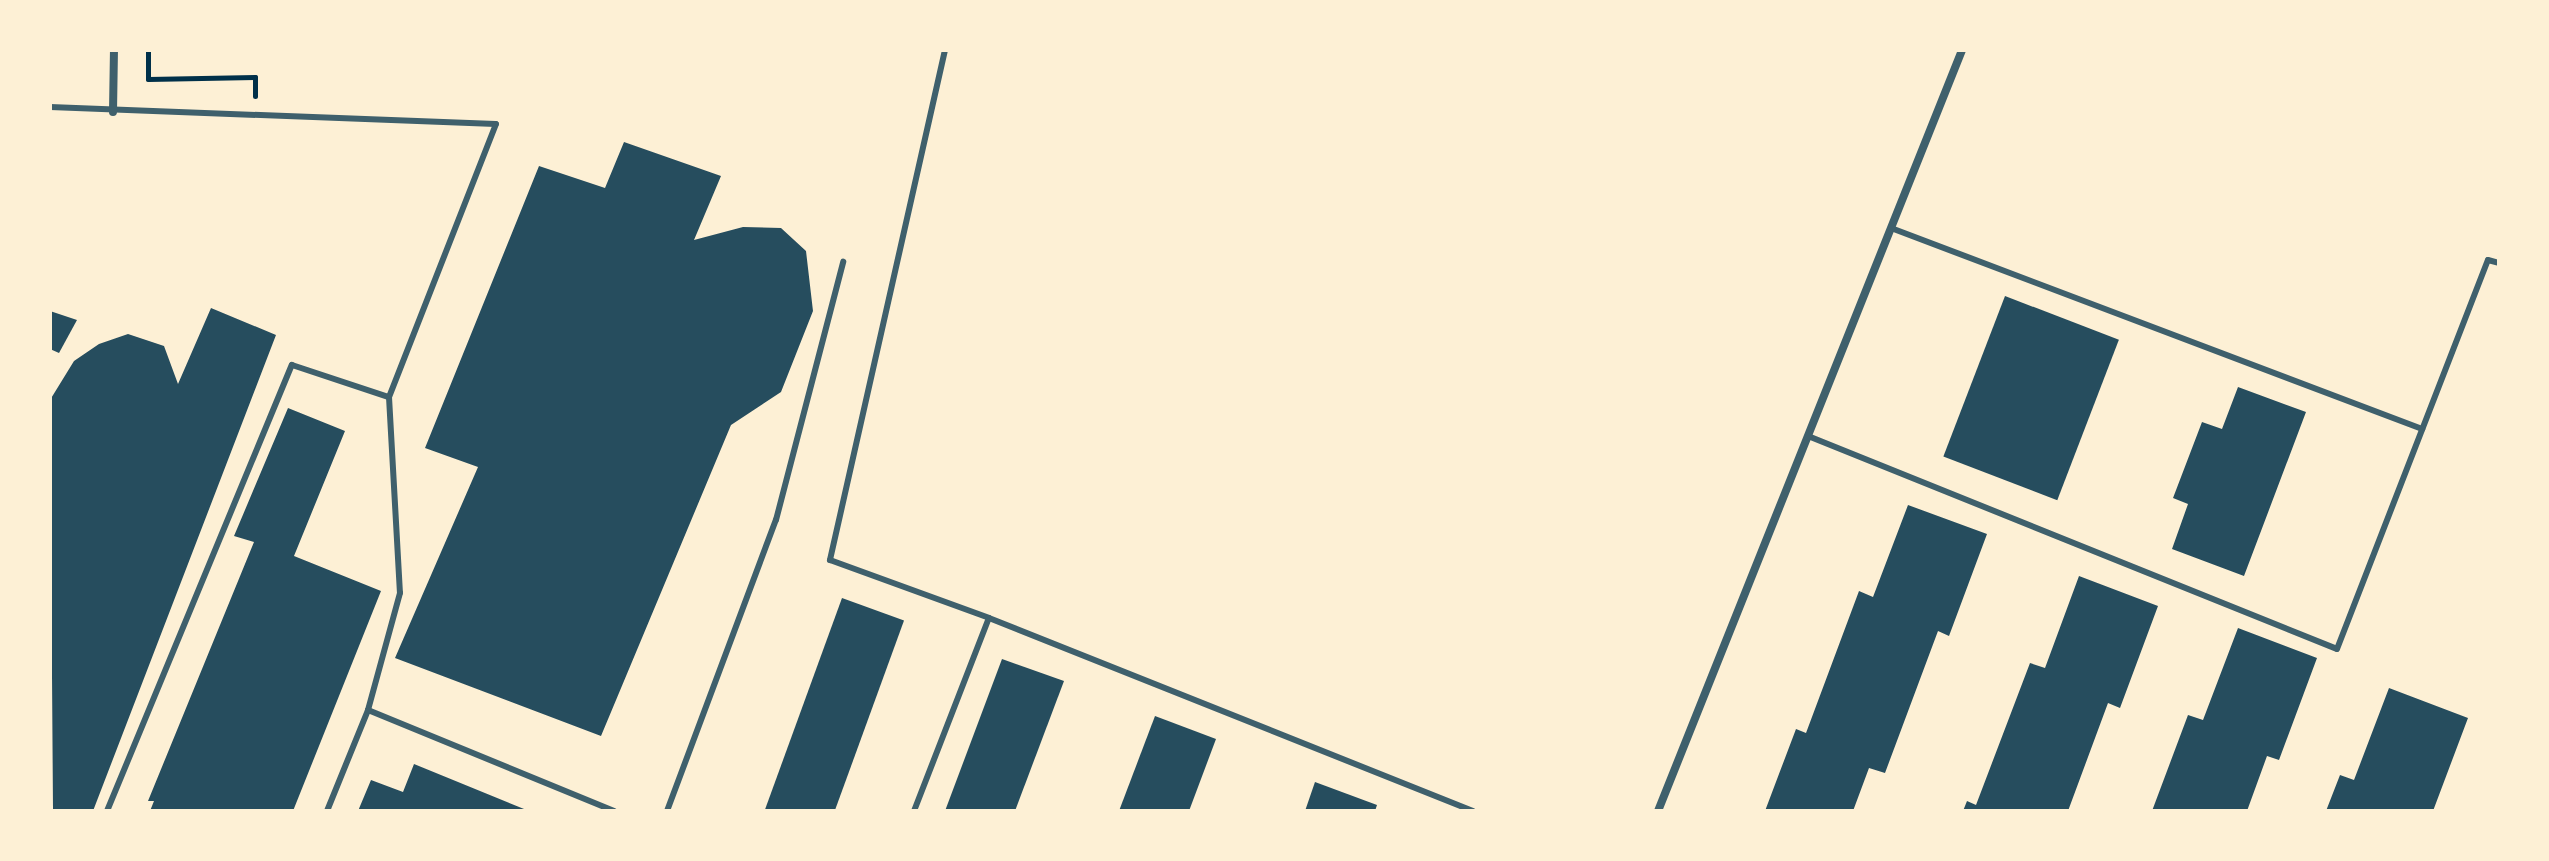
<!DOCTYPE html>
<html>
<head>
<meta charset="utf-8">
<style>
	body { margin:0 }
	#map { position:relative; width:2549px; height:861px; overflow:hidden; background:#fdf0d5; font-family:Helvetica,sans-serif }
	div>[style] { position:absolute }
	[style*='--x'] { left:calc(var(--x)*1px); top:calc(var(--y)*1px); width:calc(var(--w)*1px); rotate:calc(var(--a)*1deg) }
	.building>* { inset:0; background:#264d5e; transform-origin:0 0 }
	.path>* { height:5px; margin:-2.5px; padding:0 2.5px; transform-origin:2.5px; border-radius:2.5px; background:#003049 }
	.service>* { height:6px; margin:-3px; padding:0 3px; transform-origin:3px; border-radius:3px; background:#3f606c }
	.minor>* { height:8px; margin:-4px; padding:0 4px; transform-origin:4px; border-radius:4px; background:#3f606c }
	span { translate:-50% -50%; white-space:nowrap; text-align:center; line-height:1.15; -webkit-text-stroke:6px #fdf0d5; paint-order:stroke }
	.frame { position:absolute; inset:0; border:52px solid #fdf0d5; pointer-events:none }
</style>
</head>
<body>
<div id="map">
	<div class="building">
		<div style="clip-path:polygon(624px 142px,721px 176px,694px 240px,743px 227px,781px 228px,806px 251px,813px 311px,781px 392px,731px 425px,601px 736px,395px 658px,478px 467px,425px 448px,539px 166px,605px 188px)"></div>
		<div style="left:2005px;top:296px;width:122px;height:172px;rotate:21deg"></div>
		<div style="clip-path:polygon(211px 308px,276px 335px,93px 811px,53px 811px,50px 400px,74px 361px,99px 344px,128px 334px,164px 346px,178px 384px)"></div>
		<div style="clip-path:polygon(50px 311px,77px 320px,59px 353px,50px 349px)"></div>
		<div style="clip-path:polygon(2238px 387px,2306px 412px,2244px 576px,2172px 549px,2188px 504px,2173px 498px,2202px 422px,2222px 429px)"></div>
		<div style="clip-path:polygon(288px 408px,345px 431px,294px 556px,381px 591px,293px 811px,150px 811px,154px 801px,148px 801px,254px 542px,234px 536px)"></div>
		<div style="clip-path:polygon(1908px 505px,1987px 534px,1949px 636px,1938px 631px,1885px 773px,1869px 768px,1853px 811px,1765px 811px,1796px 729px,1806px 733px,1859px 591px,1873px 597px)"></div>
		<div style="clip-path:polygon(2079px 576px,2158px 606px,2120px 708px,2108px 703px,2068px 811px,1963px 811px,1967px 801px,1976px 805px,2030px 663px,2045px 668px)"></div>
		<div style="left:842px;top:598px;width:66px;height:228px;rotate:20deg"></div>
		<div style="clip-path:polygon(2238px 628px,2317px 658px,2279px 760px,2267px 756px,2247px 811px,2152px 811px,2188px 715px,2203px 720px)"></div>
		<div style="clip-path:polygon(1002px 659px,1064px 681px,1015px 811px,945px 811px)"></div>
		<div style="clip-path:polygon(2389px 688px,2468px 718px,2433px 811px,2326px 811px,2340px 775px,2354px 780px)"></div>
		<div style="clip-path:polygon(1155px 716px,1216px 739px,1189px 811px,1119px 811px)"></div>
		<div style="clip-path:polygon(414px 764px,529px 811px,358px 811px,371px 780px,403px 792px)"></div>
		<div style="clip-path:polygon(1315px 782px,1377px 805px,1375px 811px,1305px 811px)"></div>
	</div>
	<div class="path">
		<div style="--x:148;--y:50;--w:29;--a:90"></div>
		<div style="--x:148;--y:79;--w:107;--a:-1.1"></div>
		<div style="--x:255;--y:77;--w:19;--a:90"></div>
	</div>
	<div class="service">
		<div style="--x:945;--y:50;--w:523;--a:102.71"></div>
		<div style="--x:830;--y:560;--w:169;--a:20"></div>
		<div style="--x:989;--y:618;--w:521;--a:21.74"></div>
		<div style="--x:50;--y:107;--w:446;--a:2.2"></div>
		<div style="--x:496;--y:124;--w:293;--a:111.4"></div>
		<div style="--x:1891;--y:228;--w:568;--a:20.73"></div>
		<div style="--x:1808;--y:436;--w:570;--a:21.93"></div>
		<div style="--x:2337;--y:649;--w:417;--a:-68.8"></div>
		<div style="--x:2488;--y:260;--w:11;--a:15"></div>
		<div style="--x:107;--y:811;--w:483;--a:-67.5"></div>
		<div style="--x:292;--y:365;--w:102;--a:18.3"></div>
		<div style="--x:389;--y:397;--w:196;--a:86.8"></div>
		<div style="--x:400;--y:593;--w:121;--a:105.3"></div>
		<div style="--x:327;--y:811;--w:109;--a:-67.9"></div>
		<div style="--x:368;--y:710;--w:266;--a:22.3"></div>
		<div style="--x:667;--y:811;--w:311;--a:-69.5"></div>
		<div style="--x:776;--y:520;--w:267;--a:-75.4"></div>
		<div style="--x:914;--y:811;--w:207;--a:-68.8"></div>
	</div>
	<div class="minor">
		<div style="--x:113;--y:112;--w:62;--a:-89.1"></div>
		<div style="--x:1658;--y:811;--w:819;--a:-68.22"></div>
	</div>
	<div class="frame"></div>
</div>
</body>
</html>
